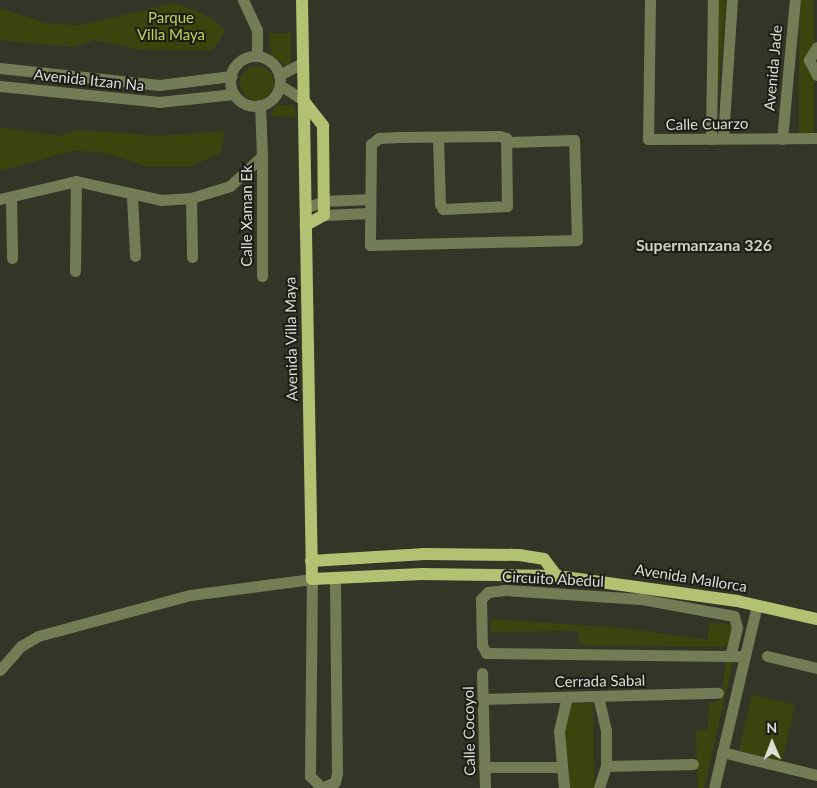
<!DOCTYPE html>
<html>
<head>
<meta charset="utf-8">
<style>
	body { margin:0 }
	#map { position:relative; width:817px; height:788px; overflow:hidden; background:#333627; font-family:Lato,sans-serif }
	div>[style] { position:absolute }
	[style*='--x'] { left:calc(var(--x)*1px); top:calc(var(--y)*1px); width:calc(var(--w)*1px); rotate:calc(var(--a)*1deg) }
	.green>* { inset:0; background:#3c440d; transform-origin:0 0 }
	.round { border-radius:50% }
	.minor>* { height:11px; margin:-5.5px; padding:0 5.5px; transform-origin:5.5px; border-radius:5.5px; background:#747c56 }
	.minor>.ring { margin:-5.5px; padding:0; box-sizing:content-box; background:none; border:11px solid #747c56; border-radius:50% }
	.major>* { height:12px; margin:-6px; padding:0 6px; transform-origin:6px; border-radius:6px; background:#b3c272 }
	span { translate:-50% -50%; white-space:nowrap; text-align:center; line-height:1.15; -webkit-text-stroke:4px #1b1d16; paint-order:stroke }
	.park-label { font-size:15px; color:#c0d554 }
	.street-label { font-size:15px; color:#dcdfd5 }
	.neighbourhood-label { font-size:16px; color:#ced3c0; font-weight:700 }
	.north { position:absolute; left:747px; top:718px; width:50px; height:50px; -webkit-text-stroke:4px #1b1d16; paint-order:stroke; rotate:359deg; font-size:14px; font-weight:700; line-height:20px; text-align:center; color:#dcdfd5 }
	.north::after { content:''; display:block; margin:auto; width:18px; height:22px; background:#dcdfd5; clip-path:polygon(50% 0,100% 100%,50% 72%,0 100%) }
</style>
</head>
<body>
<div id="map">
	<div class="green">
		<div style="clip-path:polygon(718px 0,726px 0,718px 97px,716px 92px)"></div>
		<div style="left:799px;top:0;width:15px;height:134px"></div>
		<div style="clip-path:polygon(175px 3px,210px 17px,225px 31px,213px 50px,143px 50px,94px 40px,74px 47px,0 40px,0 9px,51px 24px,82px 25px)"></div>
		<div style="clip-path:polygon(269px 33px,291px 33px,291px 61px,287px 67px,271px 54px)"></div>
		<div class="round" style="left:240px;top:66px;width:34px;height:34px"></div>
		<div style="clip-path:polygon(276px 105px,293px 105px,297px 117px,270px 116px)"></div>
		<div style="clip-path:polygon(0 127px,59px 136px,79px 130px,158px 136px,225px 131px,220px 153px,189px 167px,149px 167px,102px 152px,72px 151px,0 171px)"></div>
		<div style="clip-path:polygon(491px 619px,622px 628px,708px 640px,709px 622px,734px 625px,728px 647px,580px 645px,578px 631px,491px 632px)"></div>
		<div style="clip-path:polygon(733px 661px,704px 788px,698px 788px,696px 731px,708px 729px,709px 703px,720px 701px,726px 662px)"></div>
		<div style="left:752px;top:695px;width:44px;height:57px;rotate:13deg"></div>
		<div style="left:593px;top:703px;width:85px;height:34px;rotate:89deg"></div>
	</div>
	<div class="minor">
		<div style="--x:243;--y:0;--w:33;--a:65"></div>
		<div style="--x:257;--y:30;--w:26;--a:90"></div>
		<div style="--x:650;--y:0;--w:139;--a:90.8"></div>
		<div style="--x:648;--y:139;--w:169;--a:-0.3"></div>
		<div style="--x:817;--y:47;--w:15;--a:122"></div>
		<div style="--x:809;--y:60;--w:17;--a:62"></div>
		<div class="ring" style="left:230px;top:56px;width:39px;height:39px"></div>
		<div style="--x:0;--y:68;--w:160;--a:6.1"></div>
		<div style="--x:159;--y:85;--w:73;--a:-7.1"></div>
		<div style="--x:279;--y:75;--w:27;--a:-27"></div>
		<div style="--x:280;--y:85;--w:27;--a:33"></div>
		<div style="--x:0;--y:86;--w:160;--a:5.7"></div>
		<div style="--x:159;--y:102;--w:75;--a:-6.1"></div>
		<div style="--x:438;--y:137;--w:67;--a:88.3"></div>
		<div style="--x:440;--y:204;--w:6;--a:59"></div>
		<div style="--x:443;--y:209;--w:64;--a:-2.7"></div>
		<div style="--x:507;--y:206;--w:68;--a:-90.8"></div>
		<div style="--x:506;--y:138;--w:6;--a:-162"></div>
		<div style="--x:500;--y:136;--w:101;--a:179.4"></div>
		<div style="--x:399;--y:137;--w:20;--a:177"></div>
		<div style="--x:379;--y:138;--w:10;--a:143"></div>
		<div style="--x:371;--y:144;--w:101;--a:90.6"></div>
		<div style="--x:370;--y:245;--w:207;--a:-1.4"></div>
		<div style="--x:577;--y:240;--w:100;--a:-91.7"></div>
		<div style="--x:574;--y:140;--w:65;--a:178.2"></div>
		<div style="--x:723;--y:138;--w:138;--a:-86.3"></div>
		<div style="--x:711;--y:139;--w:139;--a:-89.2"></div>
		<div style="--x:782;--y:139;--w:140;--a:-84.7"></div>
		<div style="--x:262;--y:156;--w:120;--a:90"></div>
		<div style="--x:132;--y:196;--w:60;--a:87.1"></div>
		<div style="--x:11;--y:198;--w:60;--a:89"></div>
		<div style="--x:191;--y:198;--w:59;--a:89"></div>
		<div style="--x:0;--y:199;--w:78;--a:-13.3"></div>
		<div style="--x:76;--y:181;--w:87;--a:12.6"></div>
		<div style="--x:161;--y:200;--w:30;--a:-4"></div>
		<div style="--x:191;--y:198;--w:41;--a:-17.1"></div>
		<div style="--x:230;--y:186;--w:44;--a:-43.2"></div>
		<div style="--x:262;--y:156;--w:51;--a:-92.2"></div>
		<div style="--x:306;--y:208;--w:18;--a:-22"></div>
		<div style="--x:323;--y:201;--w:47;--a:-2.4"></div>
		<div style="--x:324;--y:215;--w:46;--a:-2.5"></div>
		<div style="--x:75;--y:271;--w:90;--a:-89.4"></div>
		<div style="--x:731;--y:653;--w:26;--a:-77"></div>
		<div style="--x:737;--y:628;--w:12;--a:-104"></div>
		<div style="--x:734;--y:616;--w:95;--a:-169.6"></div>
		<div style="--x:641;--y:599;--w:136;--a:-176.2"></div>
		<div style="--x:505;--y:590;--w:17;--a:173"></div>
		<div style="--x:488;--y:592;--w:10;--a:135"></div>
		<div style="--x:481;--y:599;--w:46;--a:88.8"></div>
		<div style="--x:482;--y:645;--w:9;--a:63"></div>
		<div style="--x:486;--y:653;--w:259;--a:0.7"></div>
		<div style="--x:767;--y:656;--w:51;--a:13.5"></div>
		<div style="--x:0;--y:670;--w:32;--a:-49"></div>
		<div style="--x:21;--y:646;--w:20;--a:-30"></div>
		<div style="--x:38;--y:636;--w:157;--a:-15.1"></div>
		<div style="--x:190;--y:595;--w:123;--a:-7.5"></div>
		<div style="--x:312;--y:579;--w:197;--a:90.6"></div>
		<div style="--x:310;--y:776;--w:17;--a:45"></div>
		<div style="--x:482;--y:673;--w:115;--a:88.5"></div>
		<div style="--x:598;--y:696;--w:36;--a:77"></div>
		<div style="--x:606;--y:731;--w:35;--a:90"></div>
		<div style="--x:606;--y:766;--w:23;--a:108"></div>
		<div style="--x:483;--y:699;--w:235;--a:-1.5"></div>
		<div style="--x:722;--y:752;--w:98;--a:13.6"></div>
		<div style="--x:606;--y:766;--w:87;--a:-1.3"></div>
		<div style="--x:484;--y:767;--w:75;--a:0"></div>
		<div style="--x:322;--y:788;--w:14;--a:-25"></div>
		<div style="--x:335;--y:782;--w:9;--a:-77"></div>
		<div style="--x:337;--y:773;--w:195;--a:-90.6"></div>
		<div style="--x:564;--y:788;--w:57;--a:-95"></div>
		<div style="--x:559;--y:731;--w:35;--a:-77"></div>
		<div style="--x:714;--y:788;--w:188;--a:-76.8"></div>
	</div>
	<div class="major">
		<div style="--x:302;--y:0;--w:579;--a:89.01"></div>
		<div style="--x:312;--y:579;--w:110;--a:-2.6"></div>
		<div style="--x:422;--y:574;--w:135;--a:0.8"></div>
		<div style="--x:557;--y:576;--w:182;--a:7.9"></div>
		<div style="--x:737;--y:601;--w:82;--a:12.7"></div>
		<div style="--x:303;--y:100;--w:33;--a:52"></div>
		<div style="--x:323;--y:126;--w:89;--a:89.4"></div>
		<div style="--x:324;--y:215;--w:21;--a:151"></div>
		<div style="--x:311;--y:561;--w:114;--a:-3.5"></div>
		<div style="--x:425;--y:554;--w:94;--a:0.6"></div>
		<div style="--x:519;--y:555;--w:25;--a:9"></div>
		<div style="--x:544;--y:559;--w:21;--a:53"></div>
	</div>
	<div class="park-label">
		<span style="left:171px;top:26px">Parque<br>Villa Maya</span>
	</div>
	<div class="street-label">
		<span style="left:773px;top:68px;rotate:-85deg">Avenida Jade</span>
		<span style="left:89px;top:80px;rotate:6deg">Avenida Itzan Na</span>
		<span style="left:707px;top:124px;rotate:-1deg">Calle Cuarzo</span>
		<span style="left:247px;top:216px;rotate:-90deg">Calle Xaman Ek</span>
		<span style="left:291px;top:339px;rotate:-91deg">Avenida Villa Maya</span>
		<span style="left:691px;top:578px;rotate:9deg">Avenida Mallorca</span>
		<span style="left:553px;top:579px;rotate:3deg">Circuito Abedul</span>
		<span style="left:600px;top:681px;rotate:-1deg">Cerrada Sabal</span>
		<span style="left:469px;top:731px;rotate:-91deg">Calle Cocoyol</span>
	</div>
	<div class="neighbourhood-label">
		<span style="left:704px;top:245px">Supermanzana 326</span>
	</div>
	<div class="north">N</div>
</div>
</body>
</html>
